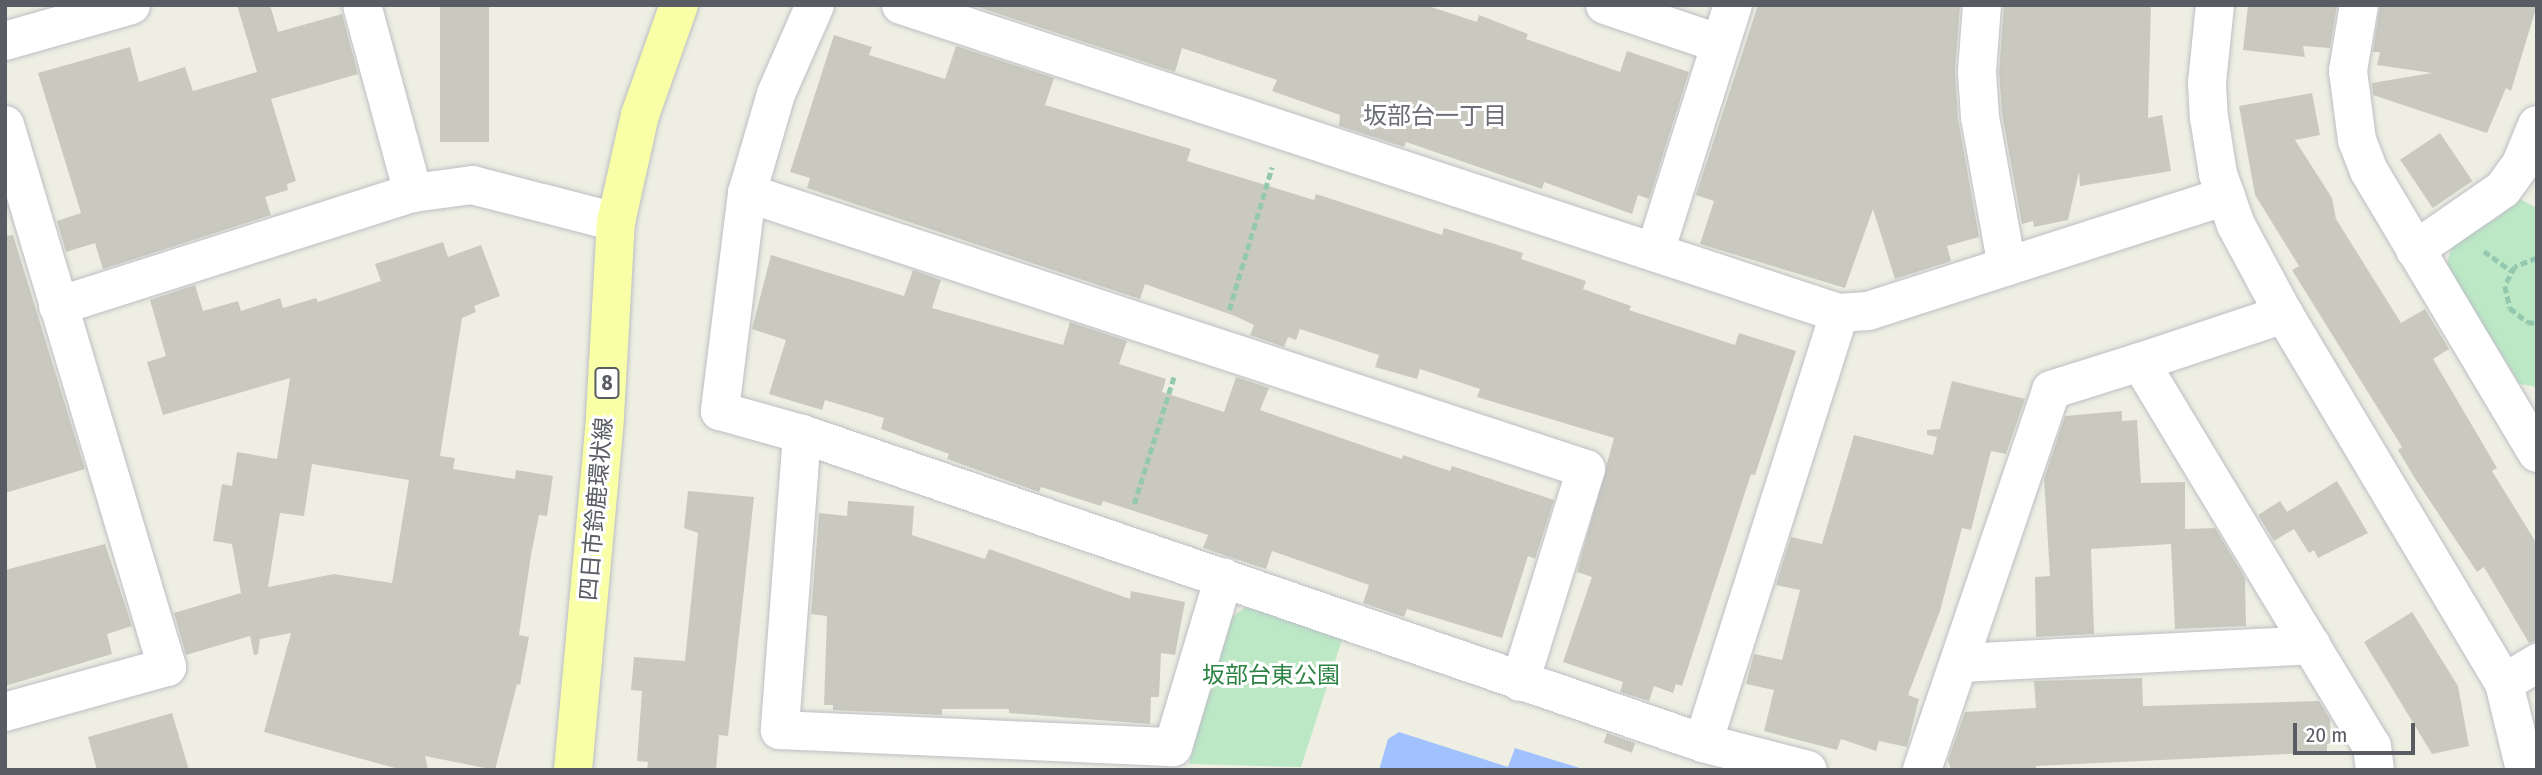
<!DOCTYPE html>
<html>
<head>
<meta charset="utf-8">
<style>
	body { margin:0 }
	#map { position:relative; width:2542px; height:775px; overflow:hidden; background:#eeefe2; font-family:"Fira Sans Condensed","Noto Sans JP",sans-serif }
	div>[style] { position:absolute }
	[style*='--x'] { left:calc(var(--x)*1px); top:calc(var(--y)*1px); width:calc(var(--w)*1px); rotate:calc(var(--a)*1deg) }
	.green>* { inset:0; background:#bce8c6 }
	.water>* { inset:0; background:#a1c1ff }
	.building>* { inset:0; background:#cac9bf; transform-origin:0 0 }
	.path>* { height:4.5px; margin-top:-2.25px; transform-origin:0; background:repeating-linear-gradient(90deg,#94c9b0 0 7px,transparent 0 10.5px) }
	.roads { filter:drop-shadow(0 0 2px #bcbec5) drop-shadow(0 0 2px #bcbec5) }
	.minor>* { height:38px; margin:-19px; padding:0 19px; transform-origin:19px; border-radius:19px; background:#fff }
	.major>* { height:38px; margin:-19px; padding:0 19px; transform-origin:19px; border-radius:19px; background:#f9ffa6 }
	span { translate:-50% -50%; white-space:nowrap; text-align:center; line-height:1.15; -webkit-text-stroke:6px #fff; paint-order:stroke }
	.shield-label span { padding:2px 5px; background:#fff; border:2px solid; border-radius:5px; -webkit-text-stroke-width:0 }
	.shield-label { font-size:21px; color:#5a5c64; font-weight:700 }
	.street-label { font-size:23px; color:#5a5c64 }
	.park-label { font-size:23px; color:#2d8244 }
	.neighbourhood-label { font-size:24px; color:#6b6e76 }
	.frame { position:absolute; inset:0; border:7px solid #5a5c64; pointer-events:none }
	.scale { position:absolute; left:2293px; top:723px; width:122px; height:32px; box-sizing:border-box; border:4px solid #5a5c64; border-top:0; padding-left:9px; font-size:21px; line-height:24px; white-space:nowrap; color:#5a5c64; -webkit-text-stroke:5px #fff; paint-order:stroke }
</style>
</head>
<body>
<div id="map">
	<div class="green">
		<div style="clip-path:polygon(2518px 198px,2537px 208px,2537px 387px,2520px 384px,2446px 267px,2453px 242px,2496px 219px)"></div>
		<div style="clip-path:polygon(1249px 605px,1342px 640px,1301px 767px,1189px 764px,1228px 620px)"></div>
	</div>
	<div class="water">
		<div style="clip-path:polygon(1399px 732px,1508px 767px,1515px 748px,1586px 770px,1379px 770px,1388px 739px)"></div>
	</div>
	<div class="building">
		<div style="clip-path:polygon(237px 5px,270px 5px,278px 32px,342px 14px,358px 74px,271px 99px,296px 181px,287px 184px,288px 190px,265px 197px,271px 215px,103px 269px,95px 243px,66px 252px,57px 221px,81px 213px,38px 73px,130px 47px,139px 82px,185px 67px,193px 91px,257px 72px)"></div>
		<div style="left:440px;top:5px;width:49px;height:137px"></div>
		<div style="clip-path:polygon(972px 5px,1425px 5px,1477px 22px,1479px 15px,1528px 34px,1526px 39px,1620px 72px,1627px 51px,1689px 72px,1649px 199px,1638px 195px,1632px 214px,1544px 182px,1542px 189px,1406px 142px,1404px 147px,1339px 126px,1340px 115px,1272px 91px,1277px 80px,1182px 48px,1175px 72px)"></div>
		<div style="clip-path:polygon(1758px 5px,1960px 5px,1955px 71px,1958px 119px,1979px 237px,1947px 246px,1951px 261px,1895px 279px,1873px 209px,1845px 288px,1700px 244px,1714px 201px,1696px 195px)"></div>
		<div style="clip-path:polygon(2004px 5px,2151px 5px,2148px 118px,2162px 115px,2171px 171px,2080px 186px,2079px 172px,2068px 220px,2034px 227px,2033px 221px,2022px 224px,2002px 114px,1999px 72px)"></div>
		<div style="clip-path:polygon(2248px 5px,2337px 5px,2330px 48px,2303px 46px,2305px 57px,2243px 50px)"></div>
		<div style="clip-path:polygon(2380px 5px,2537px 5px,2511px 91px,2506px 88px,2487px 133px,2373px 95px,2372px 83px,2432px 73px,2377px 65px,2380px 52px,2373px 52px)"></div>
		<div style="clip-path:polygon(834px 35px,872px 47px,869px 55px,945px 79px,956px 46px,1054px 78px,1045px 105px,1191px 149px,1187px 161px,1314px 200px,1316px 194px,1442px 235px,1444px 228px,1523px 253px,1521px 259px,1586px 281px,1583px 289px,1631px 306px,1629px 310px,1735px 345px,1739px 333px,1796px 351px,1755px 475px,1751px 474px,1682px 686px,1676px 684px,1673px 693px,1654px 686px,1649px 701px,1620px 692px,1623px 682px,1563px 662px,1592px 577px,1577px 572px,1614px 438px,1477px 397px,1480px 389px,1420px 369px,1417px 379px,1375px 367px,1379px 355px,1300px 329px,1296px 340px,1288px 337px,1284px 347px,1250px 335px,1254px 325px,1235px 316px,1145px 284px,1140px 299px,807px 188px,810px 178px,790px 172px)"></div>
		<div style="clip-path:polygon(2312px 93px,2320px 135px,2295px 140px,2332px 198px,2336px 219px,2401px 323px,2425px 309px,2449px 349px,2433px 359px,2497px 468px,2492px 471px,2537px 544px,2537px 641px,2529px 643px,2484px 567px,2477px 572px,2414px 477px,2398px 450px,2402px 447px,2292px 270px,2299px 266px,2255px 195px,2239px 106px)"></div>
		<div style="left:2440px;top:133px;width:58px;height:48px;rotate:56deg"></div>
		<div style="clip-path:polygon(13px 235px,85px 469px,5px 493px,5px 236px)"></div>
		<div style="clip-path:polygon(evenodd,443px 242px,448px 257px,481px 245px,500px 296px,474px 306px,476px 312px,462px 318px,440px 456px,455px 458px,453px 469px,515px 479px,516px 470px,553px 476px,547px 516px,539px 515px,531px 555px,519px 635px,529px 637px,520px 685px,517px 684px,495px 770px,425px 756px,428px 770px,402px 770px,264px 732px,291px 633px,260px 639px,258px 654px,254px 655px,250px 636px,186px 655px,174px 613px,241px 593px,232px 544px,213px 541px,222px 484px,232px 486px,237px 452px,277px 459px,290px 378px,163px 415px,147px 362px,166px 356px,150px 300px,195px 285px,203px 311px,238px 301px,241px 311px,280px 298px,283px 308px,316px 298px,318px 302px,381px 281px,375px 264px,443px 242px,312px 464px,409px 480px,392px 583px,334px 574px,268px 587px,280px 513px,304px 516px,312px 464px)"></div>
		<div style="clip-path:polygon(771px 255px,904px 296px,913px 270px,941px 280px,932px 308px,1063px 345px,1070px 322px,1127px 341px,1119px 364px,1166px 379px,1162px 392px,1224px 412px,1236px 377px,1269px 388px,1260px 410px,1402px 459px,1403px 455px,1450px 471px,1452px 466px,1554px 500px,1535px 559px,1528px 556px,1502px 638px,1407px 609px,1404px 617px,1363px 603px,1369px 585px,1272px 551px,1266px 569px,1203px 548px,1208px 535px,1103px 501px,1101px 506px,1041px 487px,1039px 492px,947px 459px,949px 454px,881px 429px,884px 418px,825px 400px,822px 410px,769px 394px,786px 340px,752px 329px)"></div>
		<div style="clip-path:polygon(1952px 381px,2025px 399px,2006px 454px,1991px 451px,1971px 530px,1962px 528px,1940px 611px,1908px 695px,1919px 699px,1907px 747px,1879px 741px,1876px 751px,1841px 739px,1837px 750px,1764px 731px,1774px 690px,1746px 684px,1754px 654px,1782px 660px,1800px 590px,1776px 585px,1791px 537px,1822px 544px,1854px 435px,1933px 455px,1937px 437px,1927px 435px,1927px 430px,1940px 429px)"></div>
		<div style="clip-path:polygon(2122px 411px,2122px 421px,2137px 420px,2141px 483px,2185px 482px,2185px 529px,2215px 528px,2245px 578px,2246px 626px,2175px 629px,2171px 544px,2091px 549px,2094px 634px,2036px 637px,2035px 577px,2050px 576px,2044px 479px,2065px 416px)"></div>
		<div style="clip-path:polygon(2337px 481px,2368px 533px,2318px 558px,2314px 550px,2309px 553px,2294px 529px,2274px 541px,2258px 515px,2280px 501px,2287px 512px)"></div>
		<div style="clip-path:polygon(688px 491px,754px 497px,728px 736px,719px 735px,716px 770px,647px 770px,648px 762px,637px 761px,642px 691px,631px 690px,634px 657px,685px 661px,698px 533px,684px 528px)"></div>
		<div style="clip-path:polygon(848px 501px,914px 506px,912px 535px,985px 559px,989px 549px,1130px 599px,1131px 591px,1185px 602px,1175px 655px,1161px 653px,1159px 697px,1151px 697px,1150px 724px,1009px 713px,1009px 709px,942px 709px,942px 715px,833px 710px,833px 705px,824px 705px,827px 616px,811px 614px,819px 513px,847px 516px)"></div>
		<div style="clip-path:polygon(105px 544px,132px 626px,107px 634px,112px 654px,5px 686px,5px 570px)"></div>
		<div style="clip-path:polygon(2412px 612px,2458px 686px,2469px 746px,2432px 754px,2364px 642px)"></div>
		<div style="clip-path:polygon(2142px 678px,2143px 706px,2319px 701px,2330px 719px,2331px 743px,2327px 744px,2327px 752px,2036px 766px,2036px 770px,1951px 770px,1948px 760px,1965px 712px,2036px 708px,2034px 681px)"></div>
		<div style="clip-path:polygon(172px 713px,189px 770px,97px 770px,88px 737px)"></div>
		<div style="left:1607px;top:733px;width:30px;height:10px;rotate:20deg"></div>
	</div>
	<div class="path">
		<div style="--x:2484;--y:251;--w:34;--a:36"></div>
		<div style="--x:2537;--y:258;--w:24;--a:158"></div>
		<div style="--x:2515;--y:267;--w:21;--a:118"></div>
		<div style="--x:2505;--y:286;--w:23;--a:77"></div>
		<div style="--x:2510;--y:308;--w:22;--a:39"></div>
		<div style="--x:2527;--y:322;--w:10;--a:6"></div>
		<div style="--x:1229;--y:310;--w:149;--a:-73.3"></div>
		<div style="--x:1134;--y:504;--w:134;--a:-72.6"></div>
	</div>
	<div class="roads">
		<div class="minor">
			<div style="--x:362;--y:5;--w:195;--a:74.8"></div>
			<div style="--x:815;--y:5;--w:97;--a:113.7"></div>
			<div style="--x:776;--y:94;--w:103;--a:106.3"></div>
			<div style="--x:747;--y:193;--w:220;--a:97.1"></div>
			<div style="--x:720;--y:411;--w:85;--a:15.7"></div>
			<div style="--x:802;--y:434;--w:953;--a:18.93"></div>
			<div style="--x:1703;--y:743;--w:451;--a:-72.4"></div>
			<div style="--x:901;--y:5;--w:987;--a:18.18"></div>
			<div style="--x:1839;--y:313;--w:29;--a:-4"></div>
			<div style="--x:1868;--y:311;--w:376;--a:-17.8"></div>
			<div style="--x:1605;--y:5;--w:122;--a:18.6"></div>
			<div style="--x:1982;--y:5;--w:67;--a:94.3"></div>
			<div style="--x:1977;--y:72;--w:45;--a:86.2"></div>
			<div style="--x:1980;--y:117;--w:152;--a:79.8"></div>
			<div style="--x:2215;--y:5;--w:78;--a:95.9"></div>
			<div style="--x:2207;--y:83;--w:34;--a:87"></div>
			<div style="--x:2209;--y:117;--w:58;--a:81"></div>
			<div style="--x:2218;--y:174;--w:54;--a:70.6"></div>
			<div style="--x:2236;--y:225;--w:101;--a:61.7"></div>
			<div style="--x:2284;--y:314;--w:430;--a:59.2"></div>
			<div style="--x:2504;--y:683;--w:89;--a:76.4"></div>
			<div style="--x:2359;--y:5;--w:67;--a:99.5"></div>
			<div style="--x:2348;--y:71;--w:70;--a:82.6"></div>
			<div style="--x:2357;--y:140;--w:33;--a:69"></div>
			<div style="--x:2369;--y:171;--w:328;--a:59.2"></div>
			<div style="--x:5;--y:41;--w:131;--a:-15.9"></div>
			<div style="--x:5;--y:125;--w:566;--a:73.36"></div>
			<div style="--x:167;--y:667;--w:168;--a:164.5"></div>
			<div style="--x:747;--y:193;--w:883;--a:18.21"></div>
			<div style="--x:1586;--y:469;--w:223;--a:107.2"></div>
			<div style="--x:2415;--y:250;--w:107;--a:-34.7"></div>
			<div style="--x:2503;--y:189;--w:31;--a:-54"></div>
			<div style="--x:2521;--y:164;--w:42;--a:-67.7"></div>
			<div style="--x:1655;--y:252;--w:259;--a:-72.5"></div>
			<div style="--x:58;--y:306;--w:373;--a:-17.7"></div>
			<div style="--x:413;--y:193;--w:60;--a:-7.7"></div>
			<div style="--x:472;--y:185;--w:149;--a:14.4"></div>
			<div style="--x:2140;--y:362;--w:152;--a:-18.4"></div>
			<div style="--x:802;--y:434;--w:297;--a:94.3"></div>
			<div style="--x:780;--y:730;--w:393;--a:2.5"></div>
			<div style="--x:1173;--y:747;--w:177;--a:-73.3"></div>
			<div style="--x:1960;--y:663;--w:352;--a:-2.9"></div>
			<div style="--x:2504;--y:683;--w:39;--a:-31"></div>
			<div style="--x:1703;--y:743;--w:108;--a:14.4"></div>
			<div style="--x:1922;--y:770;--w:401;--a:-71.2"></div>
			<div style="--x:2051;--y:390;--w:93;--a:-17.5"></div>
			<div style="--x:2140;--y:362;--w:449;--a:58.9"></div>
			<div style="--x:2372;--y:746;--w:24;--a:83"></div>
		</div>
		<div class="major">
			<div style="--x:573;--y:770;--w:355;--a:-84.8"></div>
			<div style="--x:605;--y:416;--w:194;--a:-86.8"></div>
			<div style="--x:616;--y:222;--w:110;--a:-77.4"></div>
			<div style="--x:640;--y:115;--w:117;--a:-70.5"></div>
		</div>
	</div>
	<div class="shield-label">
		<span style="left:607px;top:383px">8</span>
	</div>
	<div class="street-label">
		<span style="left:596px;top:509px;rotate:-85deg">四日市鈴鹿環状線</span>
	</div>
	<div class="park-label">
		<span style="left:1271px;top:675px">坂部台東公園</span>
	</div>
	<div class="neighbourhood-label">
		<span style="left:1435px;top:117px">坂部台一丁目</span>
	</div>
	<div class="frame"></div>
	<div class="scale">20 m</div>
</div>
</body>
</html>
